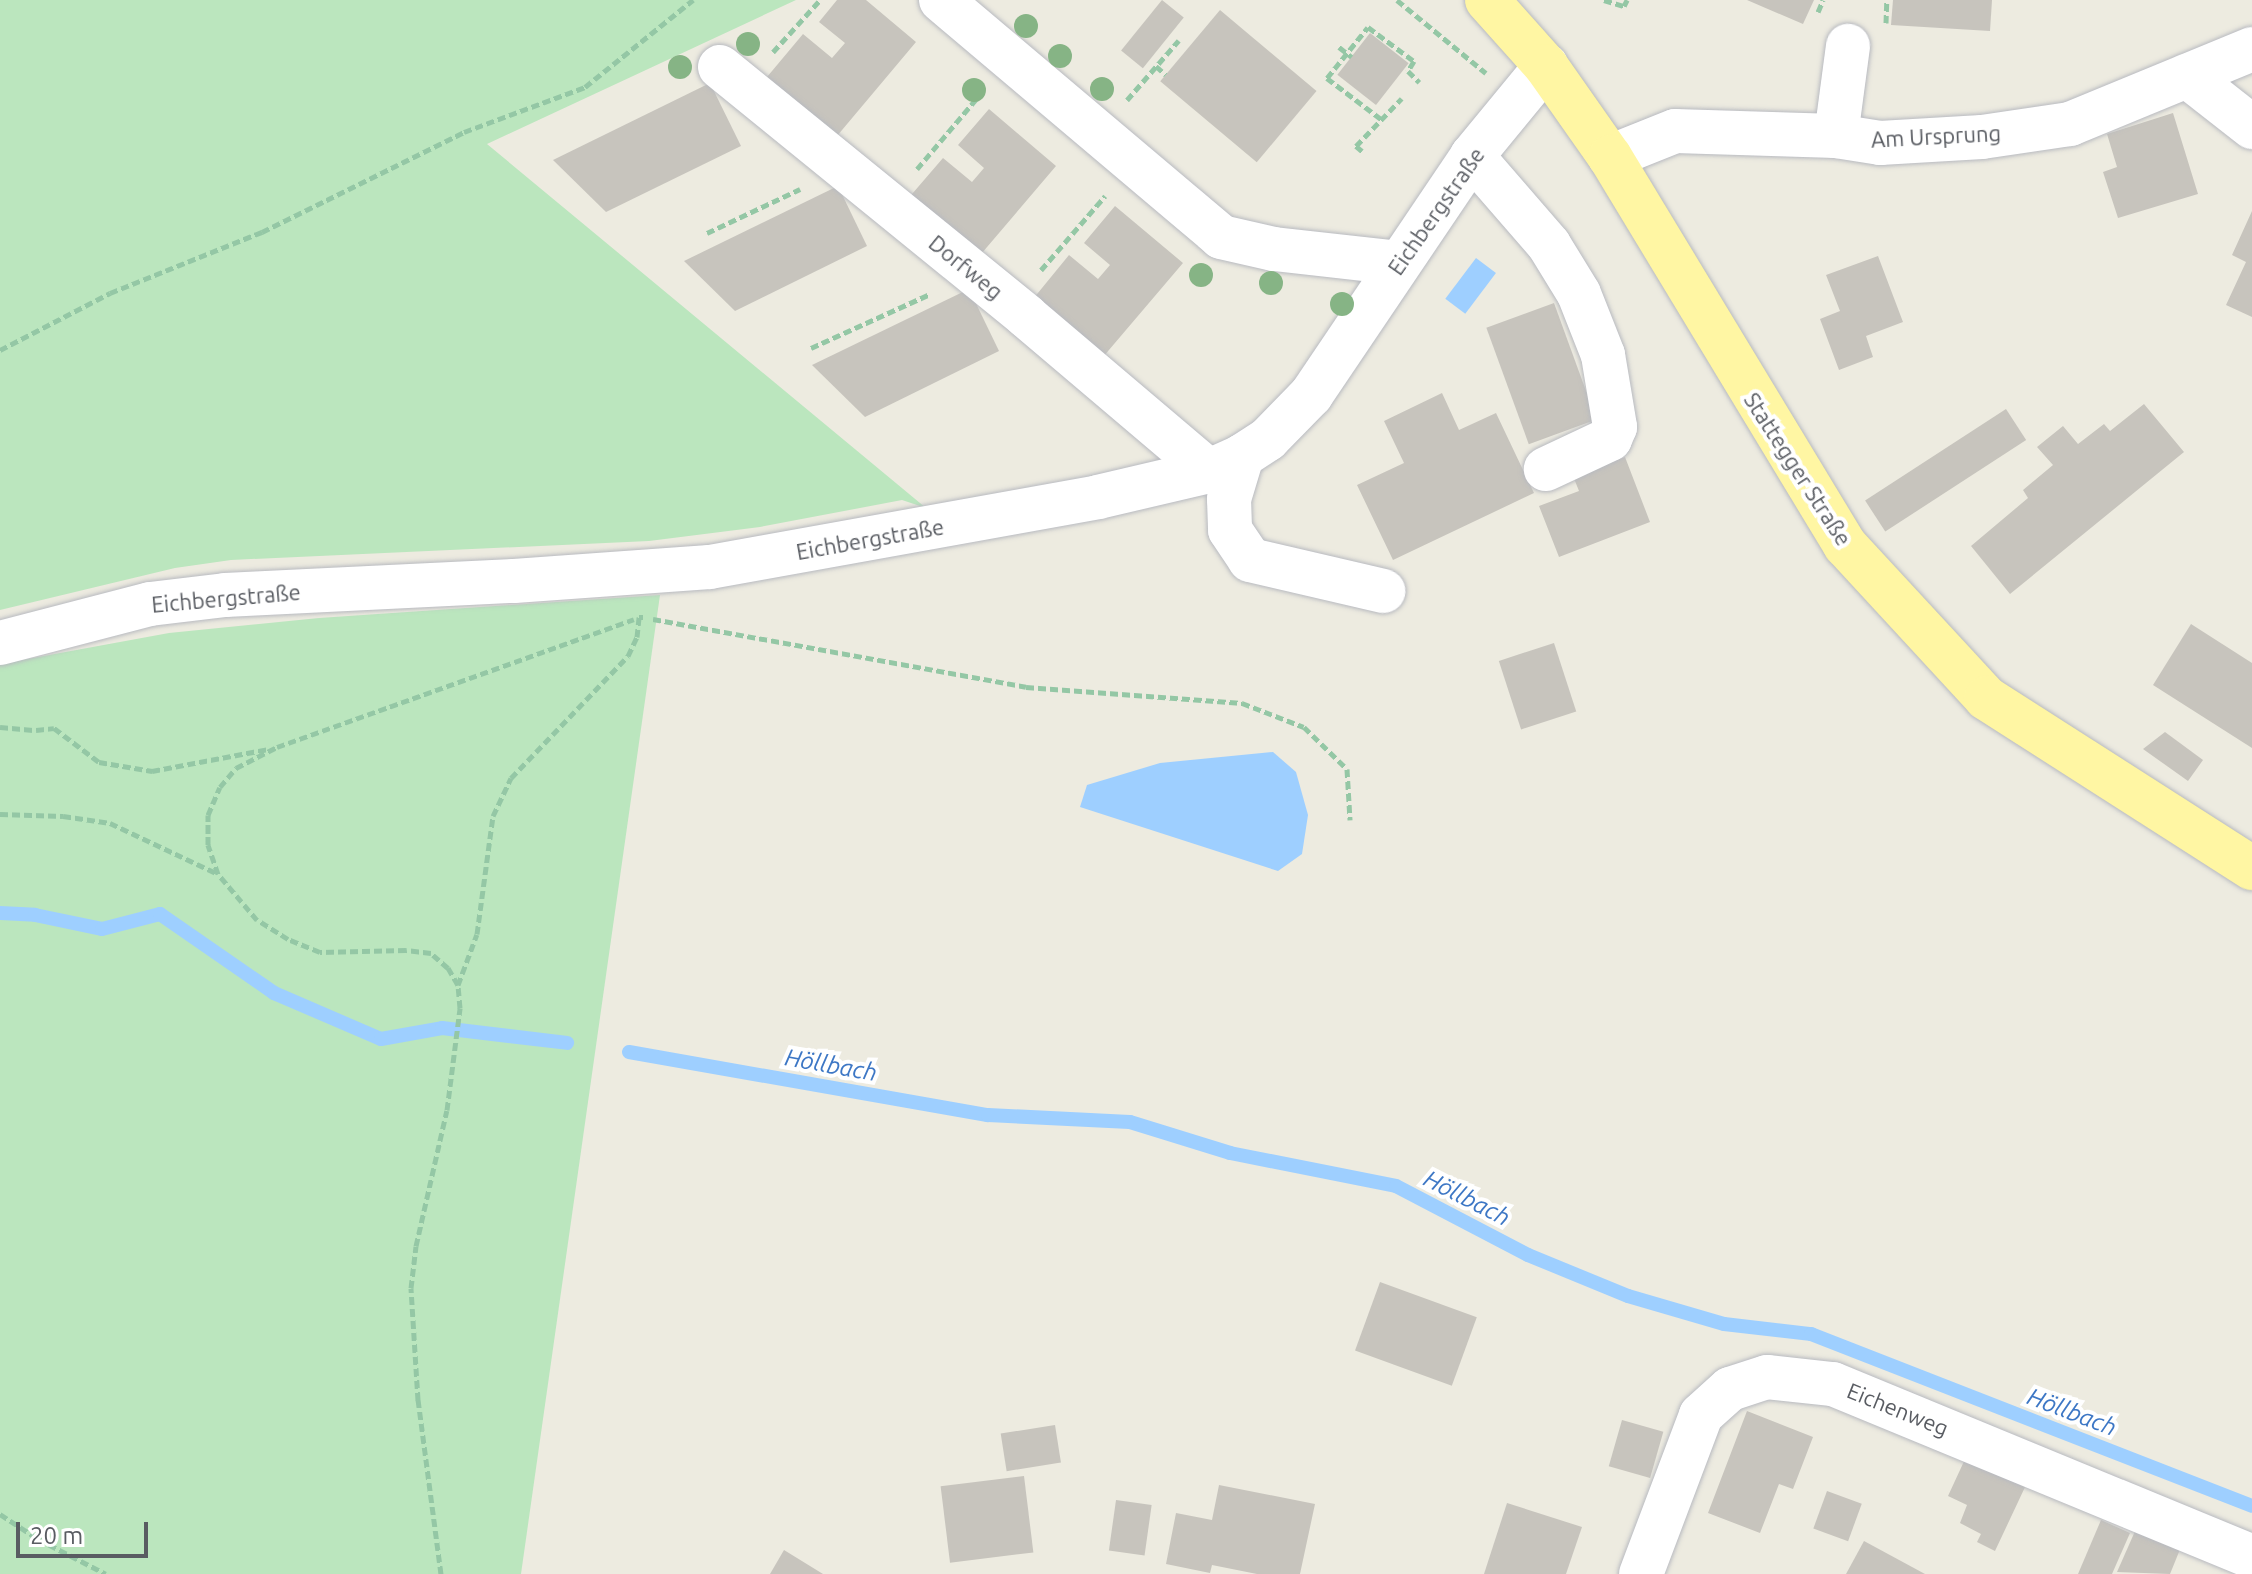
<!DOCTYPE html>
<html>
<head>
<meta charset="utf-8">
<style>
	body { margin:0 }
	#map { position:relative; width:2252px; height:1574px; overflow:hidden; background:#edebe0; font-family:Ubuntu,sans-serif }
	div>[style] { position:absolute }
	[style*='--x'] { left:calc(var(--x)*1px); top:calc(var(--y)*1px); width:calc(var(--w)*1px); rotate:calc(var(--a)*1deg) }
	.green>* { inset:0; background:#bbe6be }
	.water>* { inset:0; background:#9ecfff; transform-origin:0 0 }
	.stream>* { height:14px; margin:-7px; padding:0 7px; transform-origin:7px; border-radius:7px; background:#9ecfff }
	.building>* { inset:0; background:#c7c4bd; transform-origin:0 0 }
	.path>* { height:5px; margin-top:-2.5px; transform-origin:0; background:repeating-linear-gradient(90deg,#94c7a5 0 8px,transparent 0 12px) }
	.roads { filter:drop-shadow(0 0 2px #b8bac0) drop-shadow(0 0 2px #b8bac0) }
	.minor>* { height:44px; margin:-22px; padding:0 22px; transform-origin:22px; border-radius:22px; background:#fff }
	.major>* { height:44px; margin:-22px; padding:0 22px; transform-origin:22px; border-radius:22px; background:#fff6a3 }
	.trees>* { width:24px; height:24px; margin:-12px; border-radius:50%; background:#86b485 }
	span { translate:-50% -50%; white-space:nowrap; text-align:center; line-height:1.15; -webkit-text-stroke:8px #fff; paint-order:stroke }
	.street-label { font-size:22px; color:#595c62 }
	.water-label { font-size:24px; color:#3d77c5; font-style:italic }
	.scale { position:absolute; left:16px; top:1522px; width:132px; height:36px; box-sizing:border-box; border:4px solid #595c62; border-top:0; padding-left:10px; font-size:24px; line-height:28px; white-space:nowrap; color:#595c62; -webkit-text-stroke:6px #fff; paint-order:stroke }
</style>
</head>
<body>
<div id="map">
	<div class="green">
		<div style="clip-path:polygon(0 0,796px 0,487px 144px,926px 508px,902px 500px,760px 527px,649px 541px,231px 560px,175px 568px,0 610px)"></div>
		<div style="clip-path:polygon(660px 595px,521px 1574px,0 1574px,0 664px,169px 633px,319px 618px)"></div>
	</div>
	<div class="water">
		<div style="left:1476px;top:258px;width:25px;height:51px;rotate:37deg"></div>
		<div style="clip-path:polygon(1273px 752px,1296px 772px,1308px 815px,1302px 854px,1278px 871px,1080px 807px,1087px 785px,1160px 763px)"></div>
	</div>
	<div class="stream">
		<div style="--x:0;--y:913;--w:35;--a:3"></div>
		<div style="--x:35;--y:915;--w:68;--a:11.8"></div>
		<div style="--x:102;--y:929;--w:60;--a:-14.5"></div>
		<div style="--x:160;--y:914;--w:139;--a:34.7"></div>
		<div style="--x:274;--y:993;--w:116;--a:23.3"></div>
		<div style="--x:381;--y:1039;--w:62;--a:-10.2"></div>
		<div style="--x:442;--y:1028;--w:126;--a:6.8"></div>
		<div style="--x:629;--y:1052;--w:364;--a:10"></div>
		<div style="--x:988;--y:1115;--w:142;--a:2.8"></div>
		<div style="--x:1130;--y:1122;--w:105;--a:17.2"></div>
		<div style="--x:1230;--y:1153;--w:169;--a:11.2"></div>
		<div style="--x:1396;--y:1186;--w:149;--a:27.6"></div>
		<div style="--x:1528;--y:1255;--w:108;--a:22.3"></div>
		<div style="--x:1628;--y:1296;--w:100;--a:16.3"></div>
		<div style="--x:1724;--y:1324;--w:88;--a:6.6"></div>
		<div style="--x:1811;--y:1334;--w:473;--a:21.3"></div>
	</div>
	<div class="building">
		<div style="clip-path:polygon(837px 0,866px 0,916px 42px,837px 136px,767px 77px,803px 34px,832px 58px,845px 43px,819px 22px)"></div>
		<div style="left:1162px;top:0;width:28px;height:65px;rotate:39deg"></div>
		<div style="clip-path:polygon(1747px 0,1814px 0,1803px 24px)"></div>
		<div style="clip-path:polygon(1893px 0,1992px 0,1990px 31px,1891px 25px)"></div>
		<div style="left:1220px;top:10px;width:126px;height:93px;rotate:40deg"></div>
		<div style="left:1370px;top:33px;width:49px;height:53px;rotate:38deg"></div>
		<div style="clip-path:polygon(710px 83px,741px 146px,606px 212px,553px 160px)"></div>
		<div style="clip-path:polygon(989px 109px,1056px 166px,976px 260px,906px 201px,943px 158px,972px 182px,984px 168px,958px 145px)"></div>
		<div style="clip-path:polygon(2173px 113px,2198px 194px,2118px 218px,2103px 172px,2117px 167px,2107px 134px)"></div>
		<div style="clip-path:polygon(838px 186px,867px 246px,735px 311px,684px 261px)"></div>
		<div style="clip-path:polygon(1115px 206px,1183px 263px,1103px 357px,1033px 299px,1069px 255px,1098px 279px,1110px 265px,1084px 243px)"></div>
		<div style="clip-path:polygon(2252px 211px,2252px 317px,2226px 305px,2246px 262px,2232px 255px)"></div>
		<div style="clip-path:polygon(1878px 256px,1903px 322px,1866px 336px,1873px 357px,1839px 370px,1820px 319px,1840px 311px,1826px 275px)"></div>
		<div style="clip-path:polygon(969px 289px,999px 351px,865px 417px,812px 365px)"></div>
		<div style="left:1554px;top:303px;width:124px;height:72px;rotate:70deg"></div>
		<div style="clip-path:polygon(1442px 393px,1459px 430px,1496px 413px,1534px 493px,1393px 560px,1357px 485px,1404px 463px,1384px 421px)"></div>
		<div style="clip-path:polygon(2144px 404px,2184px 452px,2010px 594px,1971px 546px,2028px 498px,2023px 490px,2053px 465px,2037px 447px,2063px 426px,2078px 444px,2104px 424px,2110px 431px)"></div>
		<div style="left:2006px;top:409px;width:37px;height:168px;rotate:57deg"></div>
		<div style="clip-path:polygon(1625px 457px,1650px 522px,1559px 557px,1539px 506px,1579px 491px,1573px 476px)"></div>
		<div style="clip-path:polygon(2191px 624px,2252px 663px,2252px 748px,2153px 685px)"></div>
		<div style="left:1554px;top:643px;width:72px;height:58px;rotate:72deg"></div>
		<div style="clip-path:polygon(2165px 732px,2203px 760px,2188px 781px,2143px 749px)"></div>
		<div style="left:1380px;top:1282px;width:103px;height:73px;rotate:20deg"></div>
		<div style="clip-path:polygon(1747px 1411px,1813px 1437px,1793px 1489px,1779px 1484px,1760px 1533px,1708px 1513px)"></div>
		<div style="left:1622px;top:1420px;width:43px;height:48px;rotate:16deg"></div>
		<div style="left:1055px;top:1425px;width:38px;height:55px;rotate:81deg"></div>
		<div style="clip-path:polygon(1966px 1457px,2026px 1485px,1995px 1551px,1977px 1542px,1981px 1534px,1960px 1523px,1967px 1505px,1948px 1496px)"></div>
		<div style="left:1024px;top:1476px;width:77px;height:84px;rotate:83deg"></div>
		<div style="clip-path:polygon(1219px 1485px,1315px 1504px,1300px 1574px,1257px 1574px,1212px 1565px,1210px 1573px,1166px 1564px,1176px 1513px,1212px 1520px)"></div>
		<div style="left:1827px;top:1491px;width:37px;height:40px;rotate:20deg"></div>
		<div style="left:1116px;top:1500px;width:36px;height:51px;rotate:8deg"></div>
		<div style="clip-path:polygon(1507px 1503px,1582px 1527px,1566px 1574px,1484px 1574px)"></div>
		<div style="clip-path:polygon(2101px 1520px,2130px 1533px,2112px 1574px,2078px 1574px)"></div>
		<div style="clip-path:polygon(2136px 1529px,2181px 1547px,2170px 1574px,2117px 1572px)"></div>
		<div style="clip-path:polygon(1864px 1541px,1925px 1574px,1846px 1574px)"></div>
		<div style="clip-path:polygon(784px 1550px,823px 1574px,770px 1574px)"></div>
	</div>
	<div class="path">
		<div style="--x:1397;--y:0;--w:115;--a:39.4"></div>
		<div style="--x:1604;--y:0;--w:21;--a:17"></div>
		<div style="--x:1624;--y:6;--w:7;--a:-63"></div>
		<div style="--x:1818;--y:12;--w:13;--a:-67"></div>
		<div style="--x:1886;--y:23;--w:23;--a:-88"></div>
		<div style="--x:1339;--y:47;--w:16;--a:38"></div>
		<div style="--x:773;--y:52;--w:70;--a:-47.9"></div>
		<div style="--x:1156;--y:66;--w:13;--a:42"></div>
		<div style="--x:1127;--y:100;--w:79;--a:-49.1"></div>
		<div style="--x:1381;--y:119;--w:68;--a:-142.8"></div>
		<div style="--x:1327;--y:78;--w:65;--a:-51.2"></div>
		<div style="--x:1368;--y:27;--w:57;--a:36.5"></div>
		<div style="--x:1414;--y:61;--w:12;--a:121"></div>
		<div style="--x:1408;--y:71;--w:16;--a:45"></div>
		<div style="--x:1362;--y:151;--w:8;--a:-140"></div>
		<div style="--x:1356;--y:146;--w:66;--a:-46.2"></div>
		<div style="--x:917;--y:169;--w:102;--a:-49.8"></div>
		<div style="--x:707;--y:233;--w:103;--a:-25.3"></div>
		<div style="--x:1041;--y:270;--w:98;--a:-49.1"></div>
		<div style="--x:811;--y:348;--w:131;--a:-24.4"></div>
		<div style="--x:0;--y:350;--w:124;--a:-27.4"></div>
		<div style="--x:110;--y:293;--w:164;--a:-21.9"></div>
		<div style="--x:262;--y:232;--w:225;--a:-26.3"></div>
		<div style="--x:464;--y:132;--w:129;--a:-20.4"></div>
		<div style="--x:585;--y:87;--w:139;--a:-38.9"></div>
		<div style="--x:653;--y:619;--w:379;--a:10.3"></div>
		<div style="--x:1026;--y:687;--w:217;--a:4.2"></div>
		<div style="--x:1242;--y:703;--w:66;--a:21.2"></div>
		<div style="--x:1304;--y:727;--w:60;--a:44.3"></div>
		<div style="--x:1347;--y:769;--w:51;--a:86.6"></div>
		<div style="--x:0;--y:727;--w:36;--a:5"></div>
		<div style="--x:36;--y:730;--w:18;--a:-6"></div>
		<div style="--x:54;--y:728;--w:56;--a:37.1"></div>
		<div style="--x:99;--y:762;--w:54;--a:9.6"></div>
		<div style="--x:152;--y:771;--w:118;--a:-10.7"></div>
		<div style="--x:0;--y:814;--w:63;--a:1.8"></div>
		<div style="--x:63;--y:816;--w:48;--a:8.5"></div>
		<div style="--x:110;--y:823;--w:119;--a:25.3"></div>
		<div style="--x:458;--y:985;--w:54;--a:-69.6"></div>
		<div style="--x:477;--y:934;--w:119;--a:-82.3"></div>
		<div style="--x:493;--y:816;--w:42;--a:-64.7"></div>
		<div style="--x:511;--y:778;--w:169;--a:-46.2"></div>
		<div style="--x:628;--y:656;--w:21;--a:-65"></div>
		<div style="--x:637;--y:637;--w:20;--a:-84"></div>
		<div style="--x:639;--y:617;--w:4;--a:0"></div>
		<div style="--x:0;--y:1514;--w:45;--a:33.3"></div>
		<div style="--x:38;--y:1539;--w:76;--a:27.2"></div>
		<div style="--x:441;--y:1574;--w:176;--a:-97.5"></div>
		<div style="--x:418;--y:1400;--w:112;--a:-93.6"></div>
		<div style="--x:411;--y:1288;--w:42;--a:-83.2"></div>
		<div style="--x:416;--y:1246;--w:139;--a:-77.2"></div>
		<div style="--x:447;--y:1110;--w:103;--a:-82.7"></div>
		<div style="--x:460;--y:1008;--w:23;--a:-95"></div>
		<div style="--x:458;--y:985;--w:20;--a:-120"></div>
		<div style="--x:448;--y:968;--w:23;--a:-139"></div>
		<div style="--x:431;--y:953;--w:25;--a:-173"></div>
		<div style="--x:406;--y:950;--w:86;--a:178.7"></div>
		<div style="--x:320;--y:952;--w:35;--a:-158"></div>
		<div style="--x:288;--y:939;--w:36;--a:-148"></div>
		<div style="--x:257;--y:920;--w:60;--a:-130.3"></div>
		<div style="--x:218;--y:874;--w:31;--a:-109"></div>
		<div style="--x:208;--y:845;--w:30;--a:-90"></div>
		<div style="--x:208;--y:815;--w:30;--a:-67"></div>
		<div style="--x:220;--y:787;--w:25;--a:-50"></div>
		<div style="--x:236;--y:768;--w:46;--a:-27.1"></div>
		<div style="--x:277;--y:747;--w:379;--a:-19.7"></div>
	</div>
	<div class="roads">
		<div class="minor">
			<div style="--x:941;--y:0;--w:367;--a:40.2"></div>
			<div style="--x:1221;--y:237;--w:54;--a:12.8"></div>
			<div style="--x:1274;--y:249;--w:125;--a:6.4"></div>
			<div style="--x:720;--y:67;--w:395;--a:39.1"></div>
			<div style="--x:1026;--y:316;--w:240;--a:40.3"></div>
			<div style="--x:2187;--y:76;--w:83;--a:38.1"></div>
			<div style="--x:1836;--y:136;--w:91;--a:-82.4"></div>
			<div style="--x:1472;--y:156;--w:118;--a:49.1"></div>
			<div style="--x:1549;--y:245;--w:57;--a:58.5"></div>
			<div style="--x:1579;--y:294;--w:66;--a:68.5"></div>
			<div style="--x:1603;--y:355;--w:73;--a:80.5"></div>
			<div style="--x:1615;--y:427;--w:13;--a:113"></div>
			<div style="--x:1610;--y:439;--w:71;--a:154.9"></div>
			<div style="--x:1610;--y:157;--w:70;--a:-21.8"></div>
			<div style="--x:1675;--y:131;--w:161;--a:1.8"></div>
			<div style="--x:1836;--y:136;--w:45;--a:9"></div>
			<div style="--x:1880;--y:143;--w:102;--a:-3.4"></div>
			<div style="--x:1982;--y:137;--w:89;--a:-8.4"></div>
			<div style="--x:2070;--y:124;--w:197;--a:-22.4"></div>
			<div style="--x:1242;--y:456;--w:45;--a:106.8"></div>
			<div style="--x:1229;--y:499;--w:31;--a:88"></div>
			<div style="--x:1230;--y:530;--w:36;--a:56"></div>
			<div style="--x:1250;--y:560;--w:137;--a:13.1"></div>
			<div style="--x:0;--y:643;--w:155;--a:-14.6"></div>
			<div style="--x:150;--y:604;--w:76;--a:-6.8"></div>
			<div style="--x:225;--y:595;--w:289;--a:-2.8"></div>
			<div style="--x:514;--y:581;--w:196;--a:-4.1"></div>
			<div style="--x:710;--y:567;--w:394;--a:-10.2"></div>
			<div style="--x:1098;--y:497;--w:114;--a:-13.2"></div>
			<div style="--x:1209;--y:471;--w:36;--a:-24"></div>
			<div style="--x:1242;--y:456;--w:31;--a:-33"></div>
			<div style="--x:1268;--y:439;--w:62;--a:-45.7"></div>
			<div style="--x:1311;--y:395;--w:288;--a:-56"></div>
			<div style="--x:1472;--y:156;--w:117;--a:-50.6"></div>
			<div style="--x:1641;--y:1574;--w:170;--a:-69.3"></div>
			<div style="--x:1701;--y:1415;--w:39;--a:-42"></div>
			<div style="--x:1730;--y:1389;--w:39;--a:-18"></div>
			<div style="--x:1767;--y:1377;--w:66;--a:6.1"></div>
			<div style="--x:1833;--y:1384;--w:453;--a:22.4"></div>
		</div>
		<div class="major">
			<div style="--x:1487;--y:0;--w:89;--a:48.2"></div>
			<div style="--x:1546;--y:66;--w:111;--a:54.9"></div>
			<div style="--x:1610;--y:157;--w:454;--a:58.8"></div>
			<div style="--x:1845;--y:545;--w:208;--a:47.3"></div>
			<div style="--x:1986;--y:698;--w:316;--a:32.6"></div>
		</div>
	</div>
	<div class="trees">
		<div style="left:1026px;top:26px"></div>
		<div style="left:748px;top:44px"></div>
		<div style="left:1060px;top:56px"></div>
		<div style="left:680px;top:67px"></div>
		<div style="left:1102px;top:89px"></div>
		<div style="left:974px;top:90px"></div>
		<div style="left:1201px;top:275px"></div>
		<div style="left:1271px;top:283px"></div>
		<div style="left:1342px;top:304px"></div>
	</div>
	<div class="street-label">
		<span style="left:1936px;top:136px;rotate:-3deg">Am Ursprung</span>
		<span style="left:1436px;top:211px;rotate:-55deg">Eichbergstraße</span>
		<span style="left:966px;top:267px;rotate:39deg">Dorfweg</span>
		<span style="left:1798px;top:469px;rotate:57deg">Stattegger Straße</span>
		<span style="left:870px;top:539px;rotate:-10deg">Eichbergstraße</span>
		<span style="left:226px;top:598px;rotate:-5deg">Eichbergstraße</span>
		<span style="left:1898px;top:1409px;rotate:22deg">Eichenweg</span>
	</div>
	<div class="water-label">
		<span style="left:831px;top:1065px;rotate:10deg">Höllbach</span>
		<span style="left:1467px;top:1198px;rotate:27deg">Höllbach</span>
		<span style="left:2072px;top:1412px;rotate:21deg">Höllbach</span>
	</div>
	<div class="scale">20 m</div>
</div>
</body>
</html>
